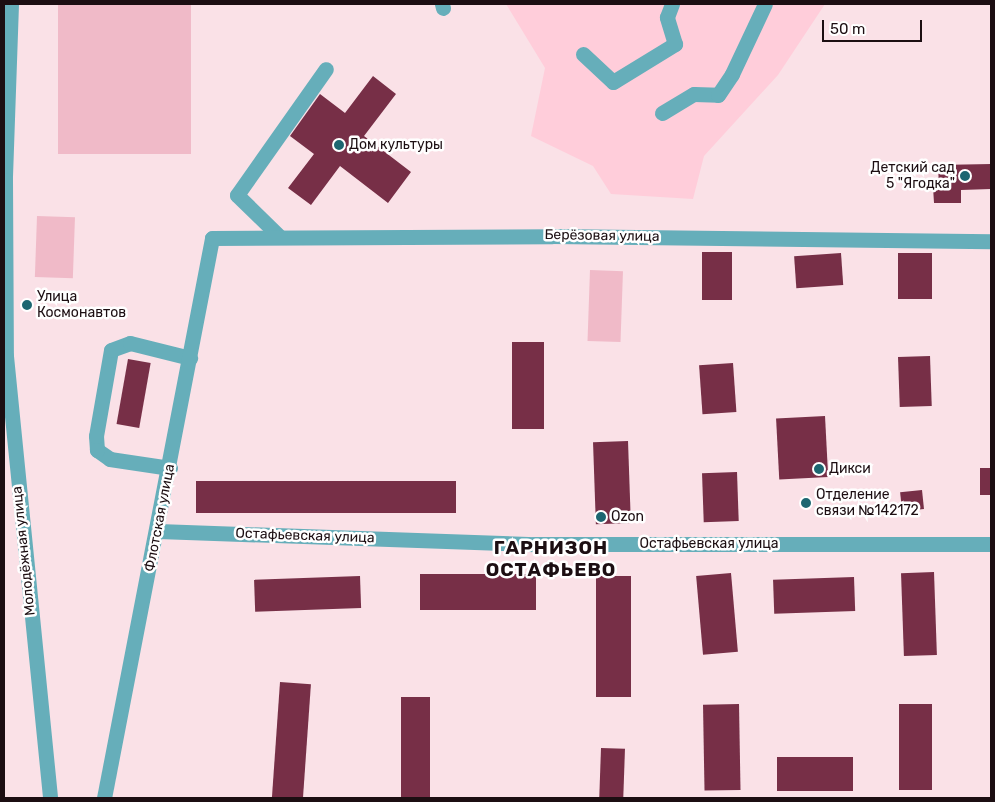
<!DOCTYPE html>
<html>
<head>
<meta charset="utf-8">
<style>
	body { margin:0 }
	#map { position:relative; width:995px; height:802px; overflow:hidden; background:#fae1e7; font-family:Rubik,sans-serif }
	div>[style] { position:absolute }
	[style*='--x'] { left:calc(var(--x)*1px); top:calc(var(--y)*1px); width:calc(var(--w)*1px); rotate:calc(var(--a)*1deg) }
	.built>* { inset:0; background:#ffcdda }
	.green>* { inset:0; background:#f0bac8; transform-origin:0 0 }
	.building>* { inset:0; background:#772f47; transform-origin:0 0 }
	.minor>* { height:15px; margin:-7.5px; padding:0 7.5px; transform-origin:7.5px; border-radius:7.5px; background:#66aeba }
	.dots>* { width:14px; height:14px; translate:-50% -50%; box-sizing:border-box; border:2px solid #fff; border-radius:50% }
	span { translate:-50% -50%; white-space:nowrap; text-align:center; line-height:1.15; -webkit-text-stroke:5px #fff; paint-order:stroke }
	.poi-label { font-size:14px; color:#1c0e12 }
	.left { translate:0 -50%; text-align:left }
	.right { translate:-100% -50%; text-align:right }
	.street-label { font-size:14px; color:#1c0e12 }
	.district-label { font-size:19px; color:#1c0e12; font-weight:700; letter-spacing:1px }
	.frame { position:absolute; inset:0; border:5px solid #1c0e12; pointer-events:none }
	.scale { position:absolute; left:822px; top:20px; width:100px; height:22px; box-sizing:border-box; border:2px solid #1c0e12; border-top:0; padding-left:6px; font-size:15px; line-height:18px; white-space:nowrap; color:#1c0e12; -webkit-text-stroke:4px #fff; paint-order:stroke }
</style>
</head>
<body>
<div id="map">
	<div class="built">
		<div style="clip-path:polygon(506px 4px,825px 4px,778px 75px,704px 156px,693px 199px,611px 194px,593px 166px,531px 136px,545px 68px)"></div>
	</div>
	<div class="green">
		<div style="left:58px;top:4px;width:133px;height:150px"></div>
		<div style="left:37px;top:216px;width:38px;height:61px;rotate:2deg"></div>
		<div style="left:590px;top:270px;width:33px;height:71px;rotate:2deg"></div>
	</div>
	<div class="building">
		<div style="clip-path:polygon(373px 76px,396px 94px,364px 136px,411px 172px,388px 203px,340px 166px,311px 205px,288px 188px,314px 154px,290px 136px,320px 94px,345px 113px)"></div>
		<div style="clip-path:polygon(991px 164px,991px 189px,961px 190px,961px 203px,934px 203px,933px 187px,939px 187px,938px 165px)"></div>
		<div style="left:702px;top:252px;width:30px;height:48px"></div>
		<div style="left:841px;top:253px;width:32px;height:47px;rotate:86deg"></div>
		<div style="left:898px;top:253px;width:34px;height:46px"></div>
		<div style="left:512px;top:342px;width:32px;height:87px"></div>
		<div style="left:930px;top:356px;width:50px;height:32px;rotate:88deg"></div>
		<div style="left:128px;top:359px;width:23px;height:66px;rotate:10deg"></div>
		<div style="left:733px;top:363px;width:49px;height:34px;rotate:86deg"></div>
		<div style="left:825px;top:416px;width:61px;height:49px;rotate:87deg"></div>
		<div style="left:628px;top:441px;width:82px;height:35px;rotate:88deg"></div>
		<div style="left:980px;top:468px;width:11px;height:27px"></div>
		<div style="left:737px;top:472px;width:49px;height:35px;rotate:88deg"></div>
		<div style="left:456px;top:481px;width:32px;height:260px;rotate:90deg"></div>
		<div style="left:922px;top:490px;width:19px;height:22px;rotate:84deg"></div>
		<div style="left:934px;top:572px;width:83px;height:33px;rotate:88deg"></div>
		<div style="left:731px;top:573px;width:79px;height:35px;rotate:85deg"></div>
		<div style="left:420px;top:574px;width:116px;height:36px"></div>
		<div style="left:360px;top:576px;width:32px;height:106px;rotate:88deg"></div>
		<div style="left:596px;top:576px;width:35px;height:121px"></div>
		<div style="left:854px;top:577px;width:34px;height:81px;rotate:88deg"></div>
		<div style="left:280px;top:682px;width:31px;height:116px;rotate:4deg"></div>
		<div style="left:401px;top:697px;width:29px;height:101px"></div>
		<div style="left:739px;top:704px;width:86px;height:36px;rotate:89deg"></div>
		<div style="left:899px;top:704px;width:33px;height:86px"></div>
		<div style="left:601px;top:748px;width:24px;height:50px;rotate:2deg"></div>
		<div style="left:777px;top:757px;width:76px;height:34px"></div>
	</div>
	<div class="minor">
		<div style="--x:11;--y:4;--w:176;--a:92"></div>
		<div style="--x:5;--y:180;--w:176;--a:89.7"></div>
		<div style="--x:6;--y:356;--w:444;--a:84.3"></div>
		<div style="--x:442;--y:4;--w:4;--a:76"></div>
		<div style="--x:583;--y:54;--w:41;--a:43"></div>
		<div style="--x:613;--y:82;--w:73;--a:-31.5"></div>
		<div style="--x:675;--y:44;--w:28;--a:-107"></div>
		<div style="--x:667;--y:17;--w:14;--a:-69"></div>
		<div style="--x:662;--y:113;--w:37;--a:-31"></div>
		<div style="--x:694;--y:94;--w:24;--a:2"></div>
		<div style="--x:718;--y:95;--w:25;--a:-56"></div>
		<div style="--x:732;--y:74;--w:77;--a:-64.8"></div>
		<div style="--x:280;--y:237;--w:60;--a:-135.7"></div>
		<div style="--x:237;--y:195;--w:154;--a:-54.8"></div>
		<div style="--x:170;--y:468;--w:61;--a:-171.5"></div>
		<div style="--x:110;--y:459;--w:16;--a:-145"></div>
		<div style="--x:97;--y:450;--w:14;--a:-94"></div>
		<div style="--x:96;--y:436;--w:87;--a:-80.1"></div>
		<div style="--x:111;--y:350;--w:20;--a:-20"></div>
		<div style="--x:130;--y:343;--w:62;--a:14"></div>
		<div style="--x:158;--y:531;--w:377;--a:2"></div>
		<div style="--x:535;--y:544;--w:456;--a:0"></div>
		<div style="--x:104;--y:798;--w:570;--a:-79.08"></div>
		<div style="--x:212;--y:238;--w:340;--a:-0.3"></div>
		<div style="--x:552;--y:236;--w:439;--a:0.7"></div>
	</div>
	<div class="dots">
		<div style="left:339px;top:145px;background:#1c6671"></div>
		<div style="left:965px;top:176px;background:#1c6671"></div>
		<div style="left:27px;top:305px;background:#1c6671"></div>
		<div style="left:819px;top:469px;background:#1c6671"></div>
		<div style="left:806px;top:503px;background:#1c6671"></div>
		<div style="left:601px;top:517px;background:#1c6671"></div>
	</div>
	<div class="poi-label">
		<span class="left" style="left:349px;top:145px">Дом культуры</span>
		<span class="right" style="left:955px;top:176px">Детский сад<br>5 "Ягодка"</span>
		<span class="left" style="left:37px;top:305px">Улица<br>Космонавтов</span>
		<span class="left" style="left:829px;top:469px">Дикси</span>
		<span class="left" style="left:816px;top:503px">Отделение<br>связи №142172</span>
		<span class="left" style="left:611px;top:517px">Ozon</span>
	</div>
	<div class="street-label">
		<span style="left:602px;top:236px;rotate:1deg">Берёзовая улица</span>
		<span style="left:160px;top:518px;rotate:-79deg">Флотская улица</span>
		<span style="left:305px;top:536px;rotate:2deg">Остафьевская улица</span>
		<span style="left:709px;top:544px">Остафьевская улица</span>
		<span style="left:24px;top:551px;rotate:-96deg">Молодёжная улица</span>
	</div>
	<div class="district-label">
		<span style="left:551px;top:559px">ГАРНИЗОН<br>ОСТАФЬЕВО</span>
	</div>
	<div class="frame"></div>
	<div class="scale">50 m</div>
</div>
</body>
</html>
